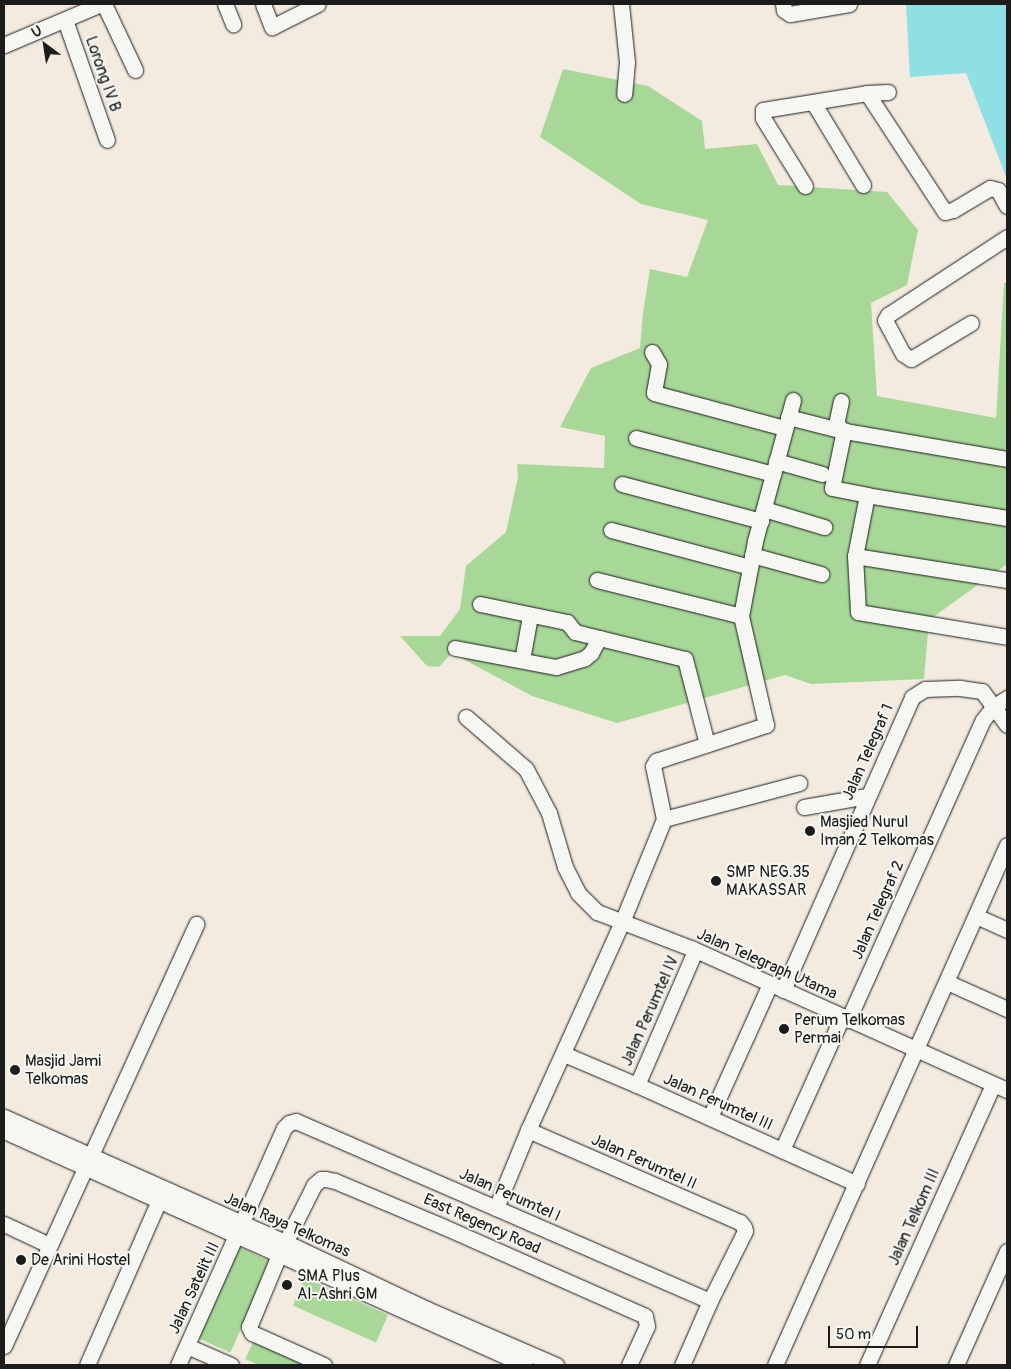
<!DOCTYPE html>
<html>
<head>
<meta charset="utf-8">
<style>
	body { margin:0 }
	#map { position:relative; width:1011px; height:1369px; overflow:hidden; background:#f3ebe0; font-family:Pangolin,sans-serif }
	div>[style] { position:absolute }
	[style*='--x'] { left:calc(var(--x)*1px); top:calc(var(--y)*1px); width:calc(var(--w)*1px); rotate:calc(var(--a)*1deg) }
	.green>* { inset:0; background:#a7d898; transform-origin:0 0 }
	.water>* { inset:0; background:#8fe0e5 }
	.roads { filter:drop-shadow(0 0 1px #1c1c1c) drop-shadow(0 0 1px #1c1c1c) }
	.minor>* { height:15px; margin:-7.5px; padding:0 7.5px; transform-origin:7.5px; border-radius:7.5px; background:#f6f6f2 }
	.dots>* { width:14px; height:14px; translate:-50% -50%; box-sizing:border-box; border:2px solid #f6f6f2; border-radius:50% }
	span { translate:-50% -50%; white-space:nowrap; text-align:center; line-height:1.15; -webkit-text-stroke:4px #f6f6f2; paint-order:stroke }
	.street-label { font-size:16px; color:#1c1c1c }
	.poi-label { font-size:16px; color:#1c1c1c }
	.left { translate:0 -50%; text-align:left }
	.frame { position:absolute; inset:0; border:5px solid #1c1c1c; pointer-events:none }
	.north { position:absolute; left:20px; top:20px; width:50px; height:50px; -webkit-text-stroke:4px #f6f6f2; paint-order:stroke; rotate:329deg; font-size:14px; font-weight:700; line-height:20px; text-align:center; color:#1c1c1c }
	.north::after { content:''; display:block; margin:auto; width:18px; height:22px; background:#1c1c1c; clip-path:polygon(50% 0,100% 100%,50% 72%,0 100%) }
	.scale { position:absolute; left:828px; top:1326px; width:90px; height:22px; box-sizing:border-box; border:2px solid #1c1c1c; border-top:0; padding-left:6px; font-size:15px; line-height:18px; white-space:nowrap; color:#1c1c1c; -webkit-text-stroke:4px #f6f6f2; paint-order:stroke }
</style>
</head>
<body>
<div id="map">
	<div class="green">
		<div style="clip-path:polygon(563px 69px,648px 86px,702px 121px,705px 149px,757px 144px,778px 185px,887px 192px,918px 230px,907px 285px,871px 303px,877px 396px,996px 418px,1004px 283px,1007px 283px,1007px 564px,929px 620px,924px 679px,811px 684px,785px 675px,617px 723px,532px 696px,452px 653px,439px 667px,427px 666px,400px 636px,440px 636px,460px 609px,466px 566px,506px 532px,518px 477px,517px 464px,604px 468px,605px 436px,560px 427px,591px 368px,640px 348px,643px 313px,650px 269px,687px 277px,708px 220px,641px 204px,540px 137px)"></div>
		<div style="left:239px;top:1247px;width:35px;height:100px;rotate:24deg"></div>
		<div style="left:305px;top:1278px;width:91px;height:30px;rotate:24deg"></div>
		<div style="clip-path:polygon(254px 1341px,307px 1365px,259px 1365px,245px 1359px)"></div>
	</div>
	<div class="water">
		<div style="clip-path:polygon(906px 4px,1007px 4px,1007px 179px,966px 73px,910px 77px)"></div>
	</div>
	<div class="roads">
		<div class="minor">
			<div style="--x:104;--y:4;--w:73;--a:64.8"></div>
			<div style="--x:225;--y:4;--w:22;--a:68"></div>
			<div style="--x:263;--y:4;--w:25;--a:69"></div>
			<div style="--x:272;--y:27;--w:51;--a:-26.6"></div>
			<div style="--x:621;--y:4;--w:58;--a:84.1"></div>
			<div style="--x:627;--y:62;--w:32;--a:95"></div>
			<div style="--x:783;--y:4;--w:6;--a:81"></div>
			<div style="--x:784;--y:10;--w:7;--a:34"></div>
			<div style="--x:790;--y:14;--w:60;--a:-9.6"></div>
			<div style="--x:65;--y:20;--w:127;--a:70.7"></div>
			<div style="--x:4;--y:45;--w:105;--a:-22.9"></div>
			<div style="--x:867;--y:93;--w:142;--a:56.8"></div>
			<div style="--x:945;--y:212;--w:8;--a:-14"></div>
			<div style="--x:953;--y:210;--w:43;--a:-30.7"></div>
			<div style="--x:990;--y:188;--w:8;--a:14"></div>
			<div style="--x:998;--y:190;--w:18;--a:61"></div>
			<div style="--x:813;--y:102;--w:97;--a:58.9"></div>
			<div style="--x:805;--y:186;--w:80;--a:-121.7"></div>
			<div style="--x:763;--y:118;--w:8;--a:-90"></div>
			<div style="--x:763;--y:110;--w:105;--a:-9.3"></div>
			<div style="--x:867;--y:93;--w:21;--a:-3"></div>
			<div style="--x:971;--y:323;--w:70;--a:149"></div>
			<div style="--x:911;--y:359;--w:9;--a:-148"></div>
			<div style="--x:903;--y:354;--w:38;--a:-118"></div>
			<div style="--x:885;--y:320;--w:6;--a:-59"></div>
			<div style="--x:888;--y:315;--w:142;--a:-33.2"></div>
			<div style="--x:652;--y:352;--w:14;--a:60"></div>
			<div style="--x:659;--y:364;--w:29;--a:100"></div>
			<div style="--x:654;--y:393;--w:136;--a:15"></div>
			<div style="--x:841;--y:401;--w:19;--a:102"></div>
			<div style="--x:837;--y:420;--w:10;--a:79"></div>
			<div style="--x:839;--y:430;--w:170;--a:9.8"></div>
			<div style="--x:788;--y:417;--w:53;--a:14.3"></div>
			<div style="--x:844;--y:430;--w:59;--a:101.7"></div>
			<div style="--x:832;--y:488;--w:36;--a:11"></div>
			<div style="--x:636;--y:438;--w:142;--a:14.7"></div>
			<div style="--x:776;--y:461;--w:48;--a:15.8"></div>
			<div style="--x:622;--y:484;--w:144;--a:14.9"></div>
			<div style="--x:764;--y:509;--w:63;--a:16.7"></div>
			<div style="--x:1007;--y:518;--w:142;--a:-170.7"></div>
			<div style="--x:867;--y:495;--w:62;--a:101.1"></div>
			<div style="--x:855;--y:556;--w:154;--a:9"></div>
			<div style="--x:611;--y:530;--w:144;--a:14.9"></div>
			<div style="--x:752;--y:555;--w:72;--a:15.4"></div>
			<div style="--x:855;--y:556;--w:56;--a:86.9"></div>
			<div style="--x:858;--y:612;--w:151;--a:9.5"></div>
			<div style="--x:597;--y:580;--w:148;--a:14"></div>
			<div style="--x:480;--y:604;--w:89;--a:11.7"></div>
			<div style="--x:567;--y:622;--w:13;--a:51"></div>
			<div style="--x:575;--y:632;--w:113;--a:13.8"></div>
			<div style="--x:685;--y:659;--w:88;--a:75.5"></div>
			<div style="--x:455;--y:648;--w:103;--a:10.7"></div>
			<div style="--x:556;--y:667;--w:30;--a:-17"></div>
			<div style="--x:585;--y:658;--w:8;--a:-40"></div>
			<div style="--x:591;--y:653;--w:17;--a:-62"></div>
			<div style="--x:522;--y:660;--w:45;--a:-79.7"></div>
			<div style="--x:466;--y:717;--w:79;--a:40.9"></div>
			<div style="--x:526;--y:769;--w:50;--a:62.4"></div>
			<div style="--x:549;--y:813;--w:56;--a:73.5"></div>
			<div style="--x:565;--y:867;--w:29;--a:63"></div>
			<div style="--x:578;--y:893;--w:27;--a:45"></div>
			<div style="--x:597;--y:912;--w:101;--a:21"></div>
			<div style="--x:691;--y:948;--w:346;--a:24.2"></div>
			<div style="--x:804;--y:807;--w:64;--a:-9.9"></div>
			<div style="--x:664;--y:819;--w:140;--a:-14.9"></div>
			<div style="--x:976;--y:916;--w:34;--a:24"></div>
			<div style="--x:947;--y:982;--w:66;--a:24.2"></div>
			<div style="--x:783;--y:990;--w:320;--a:-66.2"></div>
			<div style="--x:912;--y:697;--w:15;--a:-32"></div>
			<div style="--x:925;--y:689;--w:35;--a:-2"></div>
			<div style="--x:960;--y:688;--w:22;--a:8"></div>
			<div style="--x:982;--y:691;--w:42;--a:53.7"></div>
			<div style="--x:848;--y:1020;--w:329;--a:-65.8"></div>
			<div style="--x:983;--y:720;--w:16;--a:-52"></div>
			<div style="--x:993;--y:707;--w:17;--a:-33"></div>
			<div style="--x:564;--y:1054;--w:79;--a:23"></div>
			<div style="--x:637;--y:1085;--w:241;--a:24.2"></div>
			<div style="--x:637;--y:1085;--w:146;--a:-66.6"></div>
			<div style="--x:4;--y:1117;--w:308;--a:24"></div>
			<div style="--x:285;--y:1242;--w:157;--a:25.3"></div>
			<div style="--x:427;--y:1309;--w:141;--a:23.5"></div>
			<div style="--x:710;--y:1117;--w:146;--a:-65.7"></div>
			<div style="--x:528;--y:1130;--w:231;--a:23.5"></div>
			<div style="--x:740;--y:1222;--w:6;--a:51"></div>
			<div style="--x:744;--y:1227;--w:4;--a:76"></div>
			<div style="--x:745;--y:1231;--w:78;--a:116.6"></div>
			<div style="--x:710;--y:1301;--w:70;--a:113.6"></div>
			<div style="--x:4;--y:1131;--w:571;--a:24.19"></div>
			<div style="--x:782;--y:1150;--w:146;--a:-65.7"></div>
			<div style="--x:496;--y:1208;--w:84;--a:-67.7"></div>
			<div style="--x:528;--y:1130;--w:228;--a:-65.7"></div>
			<div style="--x:622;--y:922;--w:111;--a:-67.8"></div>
			<div style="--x:664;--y:819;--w:54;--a:-101.7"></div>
			<div style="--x:653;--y:766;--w:6;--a:-59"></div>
			<div style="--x:656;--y:761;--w:116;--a:-18.1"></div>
			<div style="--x:766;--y:725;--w:112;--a:-102.9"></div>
			<div style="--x:741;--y:616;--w:76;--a:-79.4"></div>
			<div style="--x:755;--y:541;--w:146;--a:-74.9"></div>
			<div style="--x:4;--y:1224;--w:50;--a:25"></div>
			<div style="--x:4;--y:1346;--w:464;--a:-65.5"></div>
			<div style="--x:187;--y:1346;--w:48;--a:23.4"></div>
			<div style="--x:87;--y:1365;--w:188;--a:-66.4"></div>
			<div style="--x:178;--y:1365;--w:260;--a:-65.9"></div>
			<div style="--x:284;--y:1128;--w:7;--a:-45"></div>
			<div style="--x:289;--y:1123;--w:7;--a:-16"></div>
			<div style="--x:296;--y:1121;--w:451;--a:23.5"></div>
			<div style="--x:324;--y:1365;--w:79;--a:-156"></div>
			<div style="--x:252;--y:1333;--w:7;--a:-117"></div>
			<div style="--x:249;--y:1327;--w:78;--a:-67.4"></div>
			<div style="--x:279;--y:1255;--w:78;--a:-63.4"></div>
			<div style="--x:314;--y:1185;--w:9;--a:-41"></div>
			<div style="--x:321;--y:1179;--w:4;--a:0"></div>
			<div style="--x:325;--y:1179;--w:10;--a:11"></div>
			<div style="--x:335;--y:1181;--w:116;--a:22.8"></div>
			<div style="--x:442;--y:1226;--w:222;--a:23.9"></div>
			<div style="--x:645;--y:1316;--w:10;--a:79"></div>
			<div style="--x:647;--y:1326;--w:43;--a:114.8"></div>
			<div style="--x:775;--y:1365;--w:569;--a:-65.96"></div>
			<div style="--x:867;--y:1365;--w:308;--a:-65.8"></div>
			<div style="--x:956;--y:1365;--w:125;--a:-65.9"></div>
		</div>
	</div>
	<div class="dots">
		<div style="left:810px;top:831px;background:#1c1c1c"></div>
		<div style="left:716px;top:881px;background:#1c1c1c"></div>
		<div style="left:784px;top:1029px;background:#1c1c1c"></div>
		<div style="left:15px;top:1070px;background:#1c1c1c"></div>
		<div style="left:21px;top:1260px;background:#1c1c1c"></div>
		<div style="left:287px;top:1285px;background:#1c1c1c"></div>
	</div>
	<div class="street-label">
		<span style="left:103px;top:74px;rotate:71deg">Lorong IV B</span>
		<span style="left:868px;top:752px;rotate:-66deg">Jalan Telegraf 1</span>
		<span style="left:878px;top:910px;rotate:-66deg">Jalan Telegraf 2</span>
		<span style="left:767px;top:964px;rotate:24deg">Jalan Telegraph Utama</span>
		<span style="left:650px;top:1011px;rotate:-66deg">Jalan Perumtel IV</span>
		<span style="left:718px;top:1102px;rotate:24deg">Jalan Perumtel III</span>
		<span style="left:644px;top:1162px;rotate:24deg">Jalan Perumtel II</span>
		<span style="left:510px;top:1195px;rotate:24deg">Jalan Perumtel I</span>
		<span style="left:914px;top:1217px;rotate:-66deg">Jalan Telkom III</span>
		<span style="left:482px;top:1224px;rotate:24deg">East Regency Road</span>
		<span style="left:287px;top:1225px;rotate:24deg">Jalan Raya Telkomas</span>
		<span style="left:194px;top:1288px;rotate:-65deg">Jalan Satelit III</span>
	</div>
	<div class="poi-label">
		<span class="left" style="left:820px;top:831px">Masjied Nurul<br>Iman 2 Telkomas</span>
		<span class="left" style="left:726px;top:881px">SMP NEG.35<br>MAKASSAR</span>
		<span class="left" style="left:794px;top:1029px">Perum Telkomas<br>Permai</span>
		<span class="left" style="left:25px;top:1070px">Masjid Jami<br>Telkomas</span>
		<span class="left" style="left:31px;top:1260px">De Arini Hostel</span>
		<span class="left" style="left:297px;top:1285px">SMA Plus<br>Al-Ashri GM</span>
	</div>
	<div class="frame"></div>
	<div class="north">U</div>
	<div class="scale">50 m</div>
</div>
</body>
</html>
